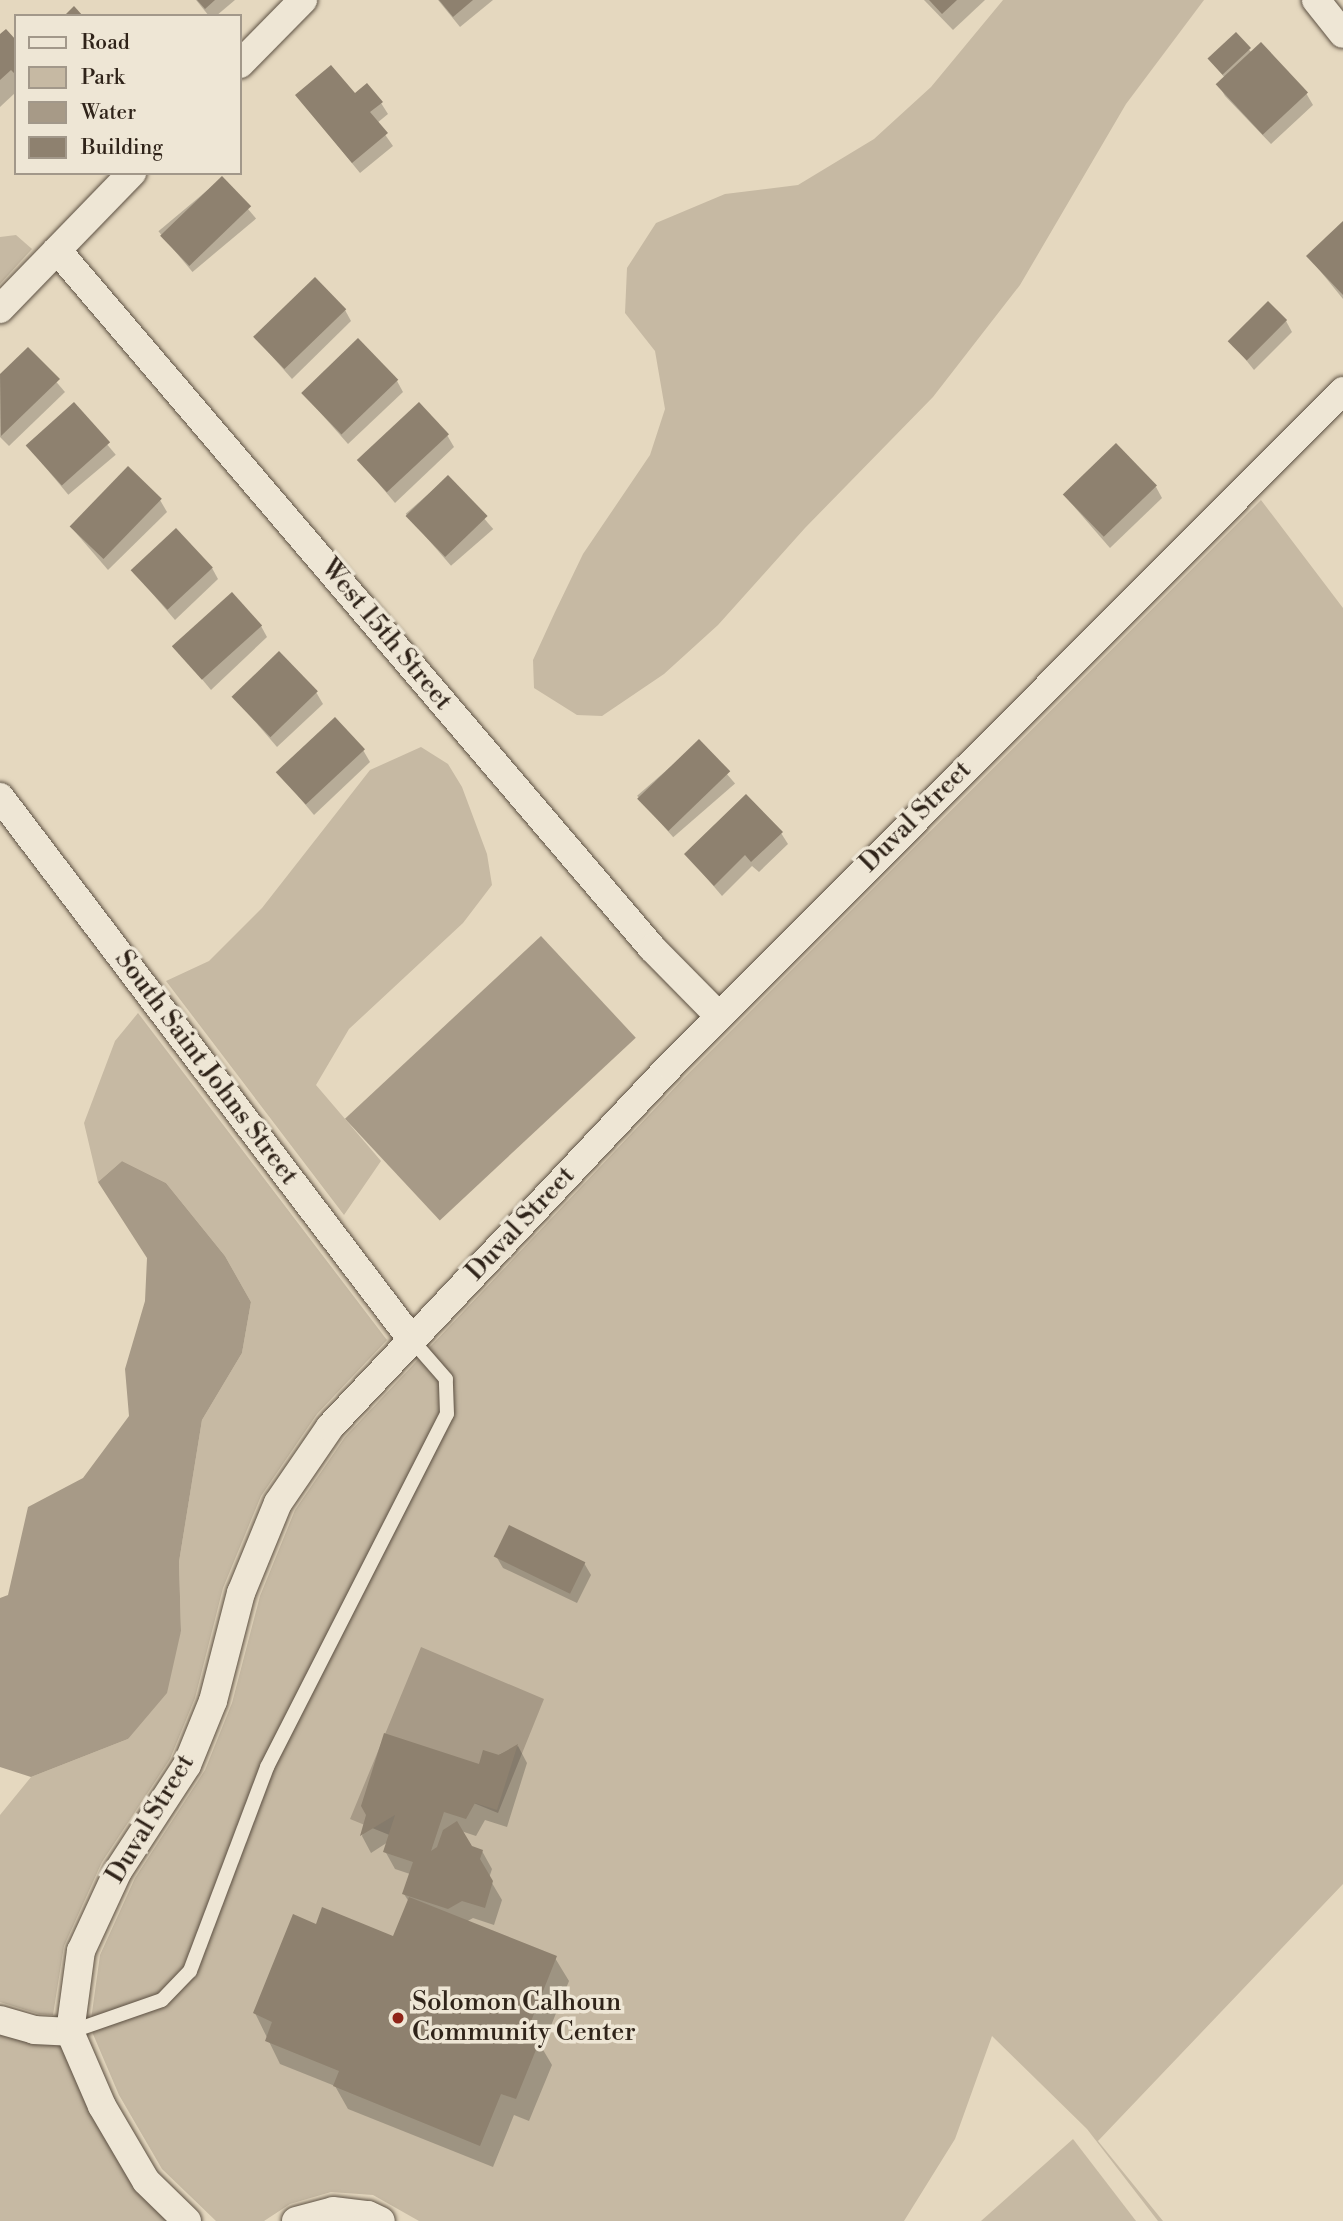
<!DOCTYPE html>
<html>
<head>
<meta charset="utf-8">
<style>
	body { margin:0 }
	#map { position:relative; width:1343px; height:2221px; overflow:hidden; background:#e5d8bf; font-family:"Libre Bodoni",serif }
	div>[style] { position:absolute }
	[style*='--x'] { left:calc(var(--x)*1px); top:calc(var(--y)*1px); width:calc(var(--w)*1px); rotate:calc(var(--a)*1deg) }
	.green>* { inset:0; background:#c6b9a3 }
	.water>* { inset:0; background:#a79a87; transform-origin:0 0 }
	.shadow>* { inset:0; background:#0003; transform-origin:0 0 }
	.building>* { inset:0; background:#8e816f; transform-origin:0 0 }
	.roads { filter:drop-shadow(0 0 2px #5c5042) drop-shadow(0 0 2px #5c5042) }
	.service>* { height:14px; margin:-7px; padding:0 7px; transform-origin:7px; border-radius:7px; background:#eee6d5 }
	.minor>* { height:28px; margin:-14px; padding:0 14px; transform-origin:14px; border-radius:14px; background:#eee6d5 }
	.dots>* { width:19px; height:19px; translate:-50% -50%; box-sizing:border-box; border:4px solid #eee6d5; border-radius:50% }
	span { translate:-50% -50%; white-space:nowrap; text-align:center; line-height:1.15; -webkit-text-stroke:7px #eee6d5; paint-order:stroke }
	.street-label { font-size:26px; color:#2f2319 }
	.poi-label { font-size:26px; color:#2f2319 }
	.left { translate:0 -50%; text-align:left }
	.legend { position:absolute; left:14px; top:14px; width:228px; height:161px; box-sizing:border-box; background:#eee6d5; border:2px solid #a2988a; margin:0; padding:9px 12px; list-style:none; font-size:21px; color:#2f2319 }
	.legend li { display:flex; align-items:center; gap:14px; height:35px }
	.legend b { width:35px; border:2px solid #a2988a }
</style>
</head>
<body>
<div id="map">
	<div class="green">
		<div style="clip-path:polygon(1003px 0,1204px 0,1126px 104px,1020px 285px,933px 397px,805px 528px,718px 625px,664px 674px,602px 716px,577px 715px,534px 688px,533px 660px,555px 612px,583px 554px,650px 455px,665px 409px,655px 351px,625px 313px,627px 268px,656px 223px,725px 194px,798px 185px,874px 139px,931px 87px)"></div>
		<div style="clip-path:polygon(16px 235px,32px 249px,0 284px,0 237px)"></div>
		<div style="clip-path:polygon(1261px 500px,1343px 608px,1343px 1884px,1098px 2141px,1163px 2221px,1158px 2221px,1087px 2129px,992px 2036px,955px 2139px,904px 2221px,419px 2221px,373px 2195px,331px 2192px,290px 2204px,264px 2221px,216px 2221px,162px 2169px,119px 2095px,90px 2027px,100px 1955px,135px 1878px,205px 1770px,232px 1703px,260px 1596px,295px 1510px,345px 1437px,683px 1079px)"></div>
		<div style="clip-path:polygon(421px 747px,448px 764px,462px 787px,487px 854px,492px 885px,463px 923px,349px 1029px,316px 1085px,381px 1161px,344px 1215px,166px 981px,209px 961px,262px 908px,370px 770px)"></div>
		<div style="clip-path:polygon(138px 1013px,387px 1340px,317px 1414px,261px 1496px,223px 1588px,195px 1698px,170px 1759px,102px 1862px,64px 1946px,53px 2015px,39px 2014px,0 2002px,0 1815px,31px 1777px,128px 1739px,181px 1631px,179px 1562px,202px 1420px,242px 1353px,251px 1302px,225px 1256px,166px 1183px,122px 1161px,98px 1182px,84px 1123px,115px 1041px)"></div>
		<div style="clip-path:polygon(0 2020px,70px 2032px,186px 2221px,0 2221px)"></div>
		<div style="clip-path:polygon(1073px 2139px,1136px 2221px,981px 2221px)"></div>
	</div>
	<div class="water">
		<div style="left:541px;top:936px;width:139px;height:268px;rotate:47deg"></div>
		<div style="clip-path:polygon(122px 1161px,166px 1183px,225px 1256px,251px 1302px,242px 1353px,202px 1420px,179px 1562px,181px 1631px,167px 1693px,128px 1739px,31px 1777px,0 1767px,0 1598px,8px 1595px,28px 1507px,83px 1478px,129px 1416px,125px 1369px,145px 1301px,147px 1258px,98px 1182px)"></div>
		<div style="clip-path:polygon(421px 1647px,544px 1699px,498px 1813px,398px 1772px,424px 1849px,350px 1819px)"></div>
	</div>
	<div class="shadow">
		<div style="clip-path:polygon(196px 0,235px 0,216px 16px,209px 16px)"></div>
		<div style="clip-path:polygon(438px 0,493px 0,460px 27px)"></div>
		<div style="clip-path:polygon(924px 0,985px 0,953px 30px)"></div>
		<div style="clip-path:polygon(1236px 35px,1252px 53px,1306px 93px,1313px 105px,1271px 144px,1225px 96px,1218px 84px,1225px 78px,1209px 59px)"></div>
		<div style="clip-path:polygon(0 36px,16px 42px,16px 92px,0 107px)"></div>
		<div style="clip-path:polygon(297px 96px,355px 96px,381px 103px,388px 114px,377px 123px,393px 146px,360px 173px)"></div>
		<div style="left:222px;top:178px;width:53px;height:83px;rotate:50deg"></div>
		<div style="clip-path:polygon(1343px 223px,1343px 299px,1308px 256px)"></div>
		<div style="clip-path:polygon(345px 310px,351px 321px,292px 379px,255px 337px)"></div>
		<div style="clip-path:polygon(1286px 321px,1292px 332px,1254px 370px,1230px 340px)"></div>
		<div style="clip-path:polygon(28px 349px,65px 392px,9px 446px,0 437px,0 376px)"></div>
		<div style="clip-path:polygon(397px 381px,403px 392px,348px 444px,303px 393px)"></div>
		<div style="left:74px;top:405px;width:65px;height:62px;rotate:50deg"></div>
		<div style="clip-path:polygon(447px 435px,454px 447px,395px 503px,359px 460px)"></div>
		<div style="left:448px;top:477px;width:69px;height:56px;rotate:49deg"></div>
		<div style="clip-path:polygon(1156px 487px,1162px 498px,1110px 548px,1064px 495px)"></div>
		<div style="clip-path:polygon(160px 500px,167px 512px,108px 570px,70px 526px)"></div>
		<div style="clip-path:polygon(212px 568px,218px 579px,175px 620px,133px 571px)"></div>
		<div style="clip-path:polygon(261px 626px,267px 637px,211px 690px,176px 648px)"></div>
		<div style="clip-path:polygon(316px 692px,323px 704px,277px 747px,234px 697px)"></div>
		<div style="left:699px;top:742px;width:55px;height:82px;rotate:49deg"></div>
		<div style="clip-path:polygon(363px 750px,370px 762px,314px 815px,279px 773px)"></div>
		<div style="clip-path:polygon(781px 833px,788px 844px,759px 872px,752px 866px,722px 896px,686px 854px)"></div>
		<div style="clip-path:polygon(496px 1556px,584px 1563px,591px 1575px,577px 1603px,503px 1568px)"></div>
		<div style="clip-path:polygon(518px 1746px,527px 1763px,507px 1827px,485px 1820px,476px 1836px,461px 1831px,471px 1847px,482px 1851px,492px 1869px,489px 1878px,502px 1900px,494px 1925px,473px 1918px,466px 1922px,555px 1958px,569px 1981px,542px 2048px,552px 2065px,529px 2121px,514px 2115px,493px 2167px,348px 2109px,335px 2086px,280px 2064px,255px 2013px,317px 1926px,394px 1938px,409px 1902px,404px 1894px,410px 1874px,395px 1869px,385px 1851px,388px 1842px,371px 1853px,362px 1836px,368px 1815px)"></div>
	</div>
	<div class="building">
		<div style="clip-path:polygon(197px 0,215px 0,205px 9px)"></div>
		<div style="clip-path:polygon(439px 0,473px 0,453px 17px)"></div>
		<div style="clip-path:polygon(929px 0,957px 0,942px 14px)"></div>
		<div style="clip-path:polygon(74px 6px,83px 16px,64px 16px)"></div>
		<div style="clip-path:polygon(6px 29px,16px 40px,16px 75px,11px 70px,0 80px,0 34px)"></div>
		<div style="left:1236px;top:32px;width:22px;height:39px;rotate:47deg"></div>
		<div style="left:1261px;top:42px;width:69px;height:62px;rotate:47deg"></div>
		<div style="clip-path:polygon(331px 65px,355px 93px,367px 83px,383px 102px,370px 112px,388px 133px,352px 163px,295px 95px)"></div>
		<div style="left:222px;top:176px;width:42px;height:86px;rotate:46deg"></div>
		<div style="clip-path:polygon(1343px 221px,1343px 295px,1306px 256px)"></div>
		<div style="left:315px;top:277px;width:45px;height:86px;rotate:46deg"></div>
		<div style="left:1268px;top:301px;width:27px;height:57px;rotate:45deg"></div>
		<div style="left:358px;top:338px;width:58px;height:79px;rotate:46deg"></div>
		<div style="clip-path:polygon(28px 347px,60px 379px,1px 436px,0 374px)"></div>
		<div style="left:74px;top:402px;width:54px;height:65px;rotate:48deg"></div>
		<div style="left:419px;top:402px;width:44px;height:85px;rotate:47deg"></div>
		<div style="left:1116px;top:443px;width:59px;height:74px;rotate:46deg"></div>
		<div style="left:128px;top:466px;width:47px;height:84px;rotate:44deg"></div>
		<div style="left:448px;top:475px;width:57px;height:59px;rotate:46deg"></div>
		<div style="left:176px;top:528px;width:54px;height:62px;rotate:47deg"></div>
		<div style="left:232px;top:592px;width:45px;height:81px;rotate:48deg"></div>
		<div style="left:279px;top:651px;width:56px;height:66px;rotate:46deg"></div>
		<div style="left:335px;top:717px;width:44px;height:81px;rotate:47deg"></div>
		<div style="left:699px;top:739px;width:45px;height:86px;rotate:46deg"></div>
		<div style="clip-path:polygon(746px 794px,783px 832px,751px 862px,745px 855px,714px 886px,684px 854px)"></div>
		<div style="left:509px;top:1525px;width:85px;height:35px;rotate:26deg"></div>
		<div style="clip-path:polygon(384px 1733px,479px 1764px,483px 1750px,499px 1755px,518px 1744px,497px 1810px,475px 1803px,466px 1819px,444px 1812px,431px 1851px,437px 1847px,443px 1830px,457px 1821px,472px 1846px,483px 1850px,480px 1859px,493px 1881px,485px 1908px,462px 1901px,448px 1909px,402px 1894px,413px 1862px,383px 1852px,395px 1815px,360px 1836px,366px 1815px,361px 1806px)"></div>
		<div style="clip-path:polygon(409px 1897px,557px 1956px,526px 2034px,540px 2040px,516px 2099px,501px 2094px,480px 2146px,333px 2086px,339px 2071px,265px 2041px,272px 2022px,253px 2013px,293px 1914px,316px 1924px,322px 1907px,393px 1936px)"></div>
	</div>
	<div class="roads">
		<div class="service">
			<div style="--x:70;--y:2032;--w:97;--a:-19.2"></div>
			<div style="--x:162;--y:2000;--w:40;--a:-46"></div>
			<div style="--x:190;--y:1971;--w:218;--a:-69.3"></div>
			<div style="--x:267;--y:1767;--w:396;--a:-63"></div>
			<div style="--x:447;--y:1414;--w:35;--a:-92"></div>
			<div style="--x:446;--y:1379;--w:52;--a:-131.1"></div>
		</div>
		<div class="minor">
			<div style="--x:1316;--y:0;--w:43;--a:51.5"></div>
			<div style="--x:240;--y:64;--w:90;--a:-45.5"></div>
			<div style="--x:57;--y:250;--w:917;--a:49.55"></div>
			<div style="--x:652;--y:948;--w:95;--a:45.4"></div>
			<div style="--x:0;--y:309;--w:190;--a:-45.9"></div>
			<div style="--x:0;--y:797;--w:682;--a:52.81"></div>
			<div style="--x:0;--y:2020;--w:35;--a:16"></div>
			<div style="--x:34;--y:2030;--w:36;--a:3"></div>
			<div style="--x:187;--y:2221;--w:57;--a:-135.7"></div>
			<div style="--x:146;--y:2181;--w:87;--a:-120.4"></div>
			<div style="--x:102;--y:2106;--w:81;--a:-113.4"></div>
			<div style="--x:70;--y:2032;--w:82;--a:-82.3"></div>
			<div style="--x:81;--y:1951;--w:88;--a:-65.2"></div>
			<div style="--x:118;--y:1871;--w:126;--a:-56.9"></div>
			<div style="--x:187;--y:1765;--w:69;--a:-67.9"></div>
			<div style="--x:213;--y:1701;--w:112;--a:-75.5"></div>
			<div style="--x:241;--y:1593;--w:97;--a:-67.7"></div>
			<div style="--x:278;--y:1503;--w:92;--a:-55.6"></div>
			<div style="--x:330;--y:1427;--w:496;--a:-46.7"></div>
			<div style="--x:670;--y:1066;--w:953;--a:-45.09"></div>
			<div style="--x:296;--y:2221;--w:38;--a:-15"></div>
			<div style="--x:333;--y:2211;--w:35;--a:7"></div>
			<div style="--x:368;--y:2215;--w:14;--a:25"></div>
		</div>
	</div>
	<div class="dots">
		<div style="left:398px;top:2018px;background:#8f2418"></div>
	</div>
	<div class="street-label">
		<span style="left:386px;top:635px;rotate:50deg">West 15th Street</span>
		<span style="left:916px;top:817px;rotate:-45deg">Duval Street</span>
		<span style="left:206px;top:1068px;rotate:53deg">South Saint Johns Street</span>
		<span style="left:521px;top:1224px;rotate:-47deg">Duval Street</span>
		<span style="left:151px;top:1819px;rotate:-59deg">Duval Street</span>
	</div>
	<div class="poi-label">
		<span class="left" style="left:412px;top:2018px">Solomon Calhoun<br>Community Center</span>
	</div>
	<ul class="legend">
	<li><b style="height:9px;background:#eee6d5"></b>Road</li>
	<li><b style="height:19px;background:#c6b9a3"></b>Park</li>
	<li><b style="height:19px;background:#a79a87"></b>Water</li>
	<li><b style="height:19px;background:#8e816f"></b>Building</li>
	</ul>
</div>
</body>
</html>
